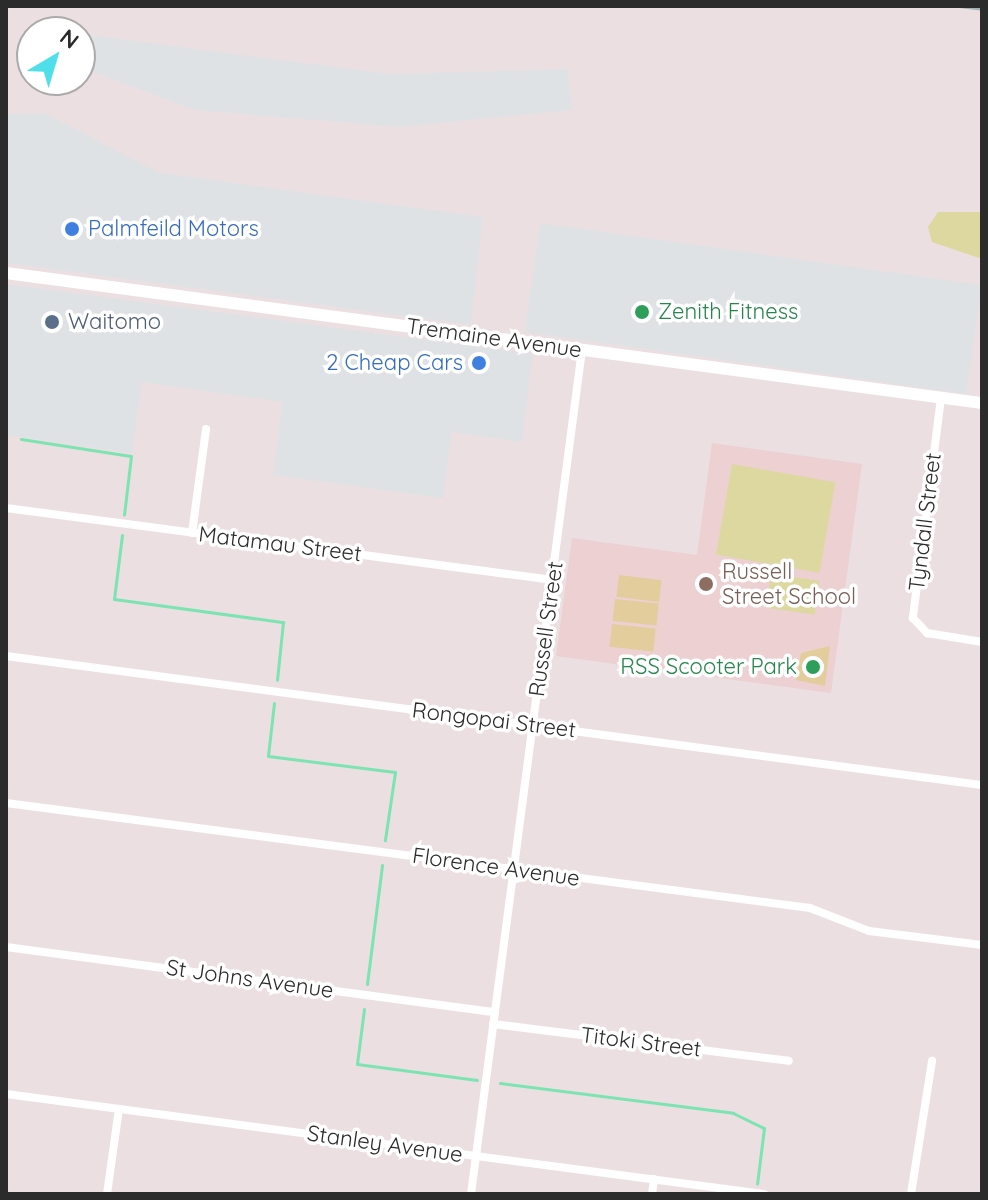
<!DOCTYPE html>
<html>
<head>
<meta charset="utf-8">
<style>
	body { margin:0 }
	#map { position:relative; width:988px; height:1200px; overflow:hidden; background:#ecdfe1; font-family:Quicksand,sans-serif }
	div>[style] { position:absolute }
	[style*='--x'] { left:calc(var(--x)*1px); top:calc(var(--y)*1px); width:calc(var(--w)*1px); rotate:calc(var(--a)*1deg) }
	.industrial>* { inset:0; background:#dfe2e5; transform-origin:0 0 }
	.education>* { inset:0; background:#ecd0d2 }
	.green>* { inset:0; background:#ddd8a0; transform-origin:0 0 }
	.pitch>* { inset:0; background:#e3cd9d; transform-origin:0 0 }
	.stream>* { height:3px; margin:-1.5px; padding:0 1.5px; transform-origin:1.5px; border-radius:1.5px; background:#7ce4b2 }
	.street>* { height:8px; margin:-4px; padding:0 4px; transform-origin:4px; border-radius:4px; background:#fff }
	.secondary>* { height:12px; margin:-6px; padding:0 6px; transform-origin:6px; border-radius:6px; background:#fff }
	.rail>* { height:3px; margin:-1.5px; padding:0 1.5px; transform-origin:1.5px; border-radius:1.5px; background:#a2b2b4 }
	.dots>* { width:22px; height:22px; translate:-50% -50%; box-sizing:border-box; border:4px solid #fff; border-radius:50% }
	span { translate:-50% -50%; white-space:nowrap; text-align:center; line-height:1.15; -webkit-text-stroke:7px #fff; paint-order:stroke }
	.shop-label { font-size:22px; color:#366cbe }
	.left { translate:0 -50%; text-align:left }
	.right { translate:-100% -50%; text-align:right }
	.leisure-label { font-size:22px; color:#27864d }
	.service-label { font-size:22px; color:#4e5e75 }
	.street-label { font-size:22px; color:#2b2b2b }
	.education-label { font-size:22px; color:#785e54 }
	.frame { position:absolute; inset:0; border:8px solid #2b2b2b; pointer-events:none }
	.north { position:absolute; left:16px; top:16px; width:80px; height:80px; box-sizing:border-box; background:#fff; border:2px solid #aaa; border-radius:50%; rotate:38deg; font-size:22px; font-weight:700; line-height:32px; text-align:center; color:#2b2b2b }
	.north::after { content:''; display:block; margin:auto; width:28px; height:36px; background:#4edfea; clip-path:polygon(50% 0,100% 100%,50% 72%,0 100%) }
</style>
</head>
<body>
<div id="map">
	<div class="industrial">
		<div style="clip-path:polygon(80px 34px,390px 74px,568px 69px,572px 110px,399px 127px,195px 110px,80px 67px)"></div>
		<div style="clip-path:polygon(44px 113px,161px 173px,483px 217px,471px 325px,6px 263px,6px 114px)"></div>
		<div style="left:540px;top:223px;width:446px;height:110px;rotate:8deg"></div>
		<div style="clip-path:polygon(6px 284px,533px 354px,522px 442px,452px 432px,443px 498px,273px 475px,282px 402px,142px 382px,132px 453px,6px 435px)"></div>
	</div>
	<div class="education">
		<div style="clip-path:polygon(712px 443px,862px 464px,831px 693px,556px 656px,572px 538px,697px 555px)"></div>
	</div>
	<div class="green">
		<div style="clip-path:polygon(938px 212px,982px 212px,982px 259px,932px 242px,928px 227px)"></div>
		<div style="left:732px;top:464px;width:105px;height:92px;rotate:10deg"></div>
		<div style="left:771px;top:574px;width:49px;height:34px;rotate:8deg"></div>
	</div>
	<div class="pitch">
		<div style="left:619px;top:575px;width:43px;height:22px;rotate:7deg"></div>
		<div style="left:615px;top:599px;width:44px;height:22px;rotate:6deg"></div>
		<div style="left:612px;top:624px;width:44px;height:23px;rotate:6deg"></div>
		<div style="clip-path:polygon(830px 646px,825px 686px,796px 680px,801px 653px)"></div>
	</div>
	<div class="stream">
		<div style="--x:21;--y:439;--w:111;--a:8.8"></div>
		<div style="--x:131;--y:456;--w:59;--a:96.8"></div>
		<div style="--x:122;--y:535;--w:64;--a:97.1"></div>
		<div style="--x:114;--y:599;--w:171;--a:7.8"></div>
		<div style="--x:283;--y:622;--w:58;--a:95.9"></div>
		<div style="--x:274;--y:703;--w:53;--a:96.5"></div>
		<div style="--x:268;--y:756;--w:128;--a:7.2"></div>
		<div style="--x:395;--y:772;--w:69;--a:98.4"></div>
		<div style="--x:367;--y:984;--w:120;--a:-82.8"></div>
		<div style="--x:364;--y:1009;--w:55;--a:97.3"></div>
		<div style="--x:357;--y:1064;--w:121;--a:7.6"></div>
		<div style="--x:500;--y:1083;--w:235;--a:7.3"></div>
		<div style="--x:733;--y:1113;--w:34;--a:26"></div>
		<div style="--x:764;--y:1128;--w:56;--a:97.1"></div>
	</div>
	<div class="street">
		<div style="--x:941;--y:398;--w:222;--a:97.3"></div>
		<div style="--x:913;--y:618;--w:21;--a:47"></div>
		<div style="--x:927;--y:633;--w:56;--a:9.3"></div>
		<div style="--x:6;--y:508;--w:552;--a:7.5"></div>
		<div style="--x:192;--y:533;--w:105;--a:-82.3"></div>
		<div style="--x:6;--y:656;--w:984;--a:7.53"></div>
		<div style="--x:6;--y:803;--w:811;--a:7.44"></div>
		<div style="--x:810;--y:908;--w:63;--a:21.3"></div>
		<div style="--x:869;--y:931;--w:114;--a:7.1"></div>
		<div style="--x:6;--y:947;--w:493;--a:7.6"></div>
		<div style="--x:493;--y:1024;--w:298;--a:7.1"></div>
		<div style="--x:6;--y:1094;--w:765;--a:7.52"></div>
		<div style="--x:107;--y:1194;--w:86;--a:-82"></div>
		<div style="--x:471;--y:1194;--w:851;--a:-82.51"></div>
		<div style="--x:652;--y:1194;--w:15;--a:-82"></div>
		<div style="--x:911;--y:1194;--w:135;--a:-81"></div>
	</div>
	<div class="secondary">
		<div style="--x:6;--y:273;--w:985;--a:7.59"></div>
	</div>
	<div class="rail">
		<div style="--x:959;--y:6;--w:23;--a:7"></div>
	</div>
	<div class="dots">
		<div style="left:72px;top:229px;background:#3f7fe0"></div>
		<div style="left:642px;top:312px;background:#2e9e5b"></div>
		<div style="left:52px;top:322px;background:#5c6f8a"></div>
		<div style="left:479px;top:363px;background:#3f7fe0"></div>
		<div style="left:706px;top:584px;background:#8d6e63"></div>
		<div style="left:813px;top:667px;background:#2e9e5b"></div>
	</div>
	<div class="shop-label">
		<span class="left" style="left:88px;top:229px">Palmfeild Motors</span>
		<span class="right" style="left:463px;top:363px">2 Cheap Cars</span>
	</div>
	<div class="leisure-label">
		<span class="left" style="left:658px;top:312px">Zenith Fitness</span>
		<span class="right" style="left:797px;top:667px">RSS Scooter Park</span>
	</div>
	<div class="service-label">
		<span class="left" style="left:68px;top:322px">Waitomo</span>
	</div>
	<div class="street-label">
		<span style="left:494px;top:338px;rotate:8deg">Tremaine Avenue</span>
		<span style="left:925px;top:522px;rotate:-83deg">Tyndall Street</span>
		<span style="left:280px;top:544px;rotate:7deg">Matamau Street</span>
		<span style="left:546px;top:629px;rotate:-82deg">Russell Street</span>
		<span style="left:494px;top:720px;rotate:7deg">Rongopai Street</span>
		<span style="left:496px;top:867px;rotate:8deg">Florence Avenue</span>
		<span style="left:250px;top:979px;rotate:8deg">St Johns Avenue</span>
		<span style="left:641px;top:1042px;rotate:7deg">Titoki Street</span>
		<span style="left:385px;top:1144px;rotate:8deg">Stanley Avenue</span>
	</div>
	<div class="education-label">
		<span class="left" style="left:722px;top:584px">Russell<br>Street School</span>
	</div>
	<div class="frame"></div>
	<div class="north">N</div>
</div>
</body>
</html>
